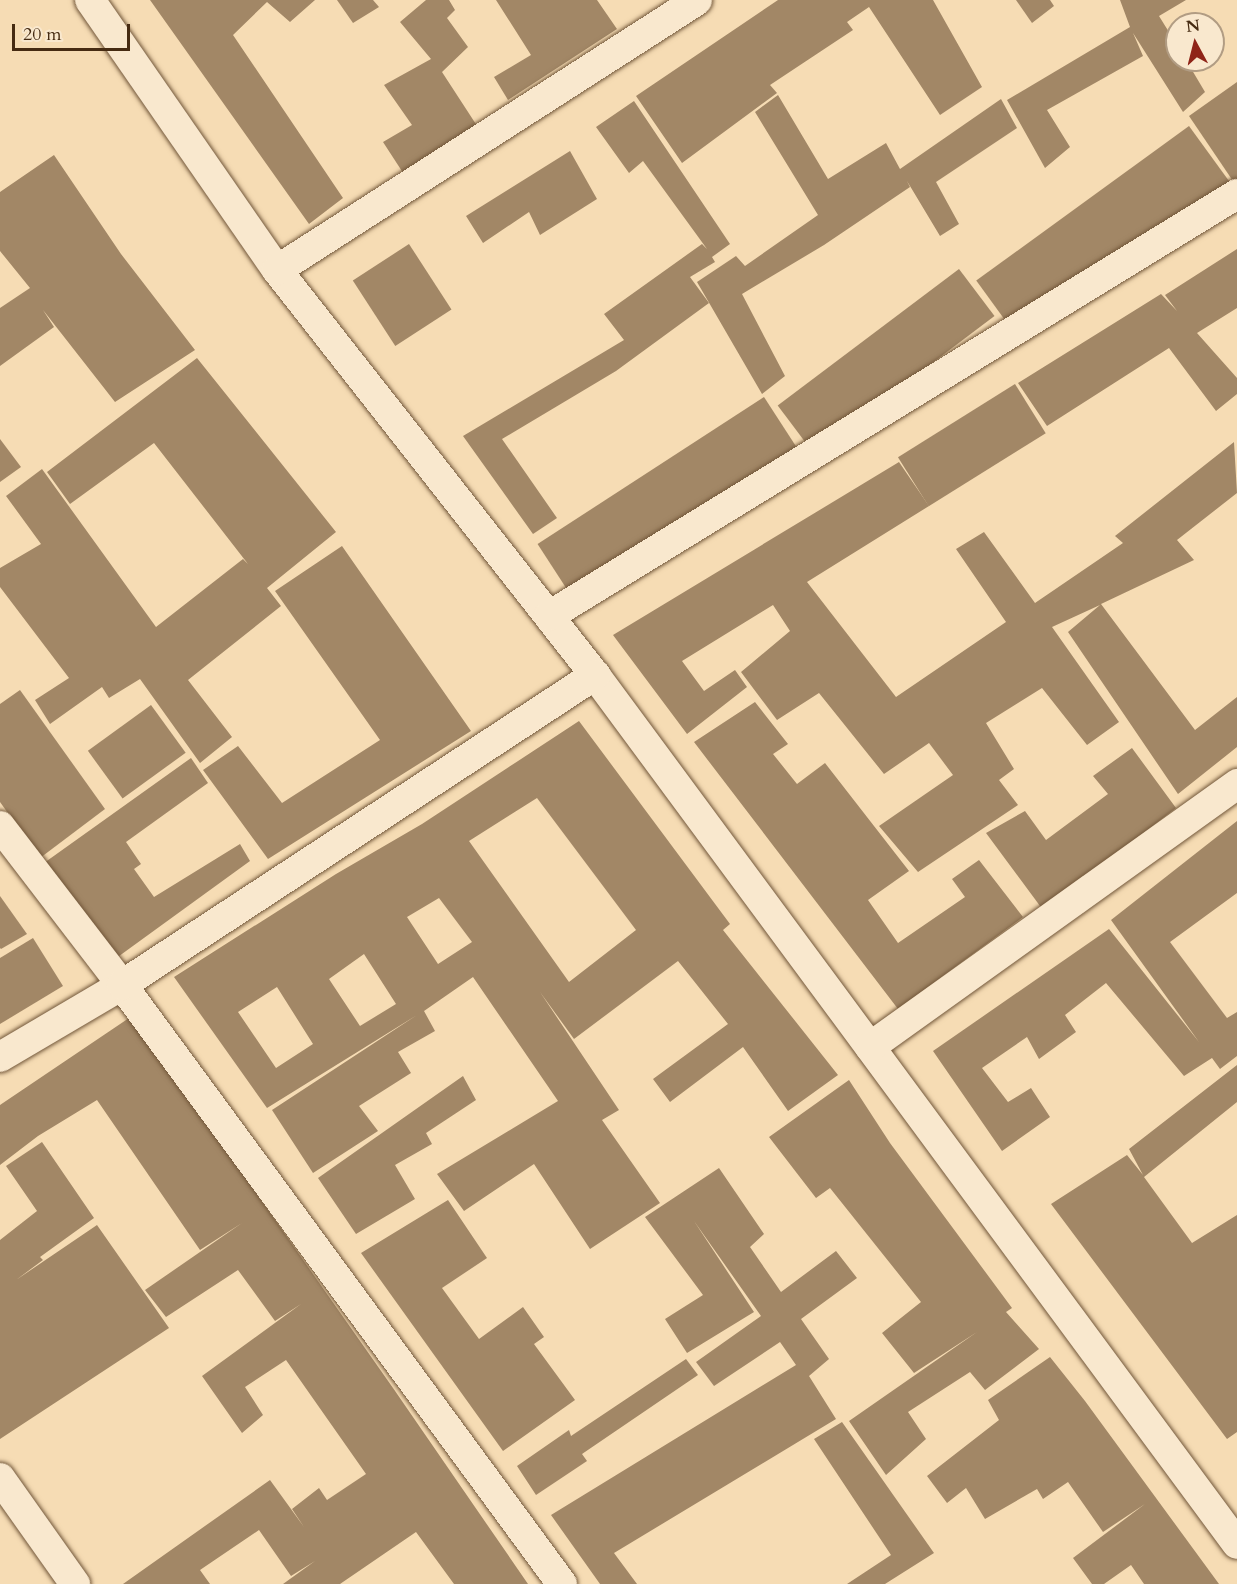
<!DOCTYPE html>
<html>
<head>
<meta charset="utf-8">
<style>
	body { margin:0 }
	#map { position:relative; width:1237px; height:1584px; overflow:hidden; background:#f6dcb4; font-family:Cardo,serif }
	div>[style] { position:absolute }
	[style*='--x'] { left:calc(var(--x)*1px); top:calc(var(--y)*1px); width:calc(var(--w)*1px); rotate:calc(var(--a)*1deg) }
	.building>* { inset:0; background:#a28766; transform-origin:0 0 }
	.roads { filter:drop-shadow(0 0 2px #72573a) drop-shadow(0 0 2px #72573a) }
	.minor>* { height:30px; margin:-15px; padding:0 15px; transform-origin:15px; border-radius:15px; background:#f9e8ce }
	span { translate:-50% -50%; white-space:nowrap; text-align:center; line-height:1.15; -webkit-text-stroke:6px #f9e8ce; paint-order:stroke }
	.north { position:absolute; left:1165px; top:12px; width:60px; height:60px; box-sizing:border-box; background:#f9e8ce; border:2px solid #b19c83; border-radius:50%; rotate:353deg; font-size:16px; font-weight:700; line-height:24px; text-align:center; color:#462b12 }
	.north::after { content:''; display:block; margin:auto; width:21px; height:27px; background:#8f2418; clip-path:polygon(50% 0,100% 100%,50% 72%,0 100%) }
	.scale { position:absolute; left:12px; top:24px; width:118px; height:27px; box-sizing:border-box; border:3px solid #462b12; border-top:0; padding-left:8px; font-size:18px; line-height:21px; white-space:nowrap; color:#462b12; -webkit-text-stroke:4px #f9e8ce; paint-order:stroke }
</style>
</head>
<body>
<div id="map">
	<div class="building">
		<div style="clip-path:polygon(150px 0,315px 0,290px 22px,267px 2px,233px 35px,343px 198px,309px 224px)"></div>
		<div style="clip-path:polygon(337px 0,373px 0,379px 7px,353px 23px)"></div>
		<div style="clip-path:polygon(426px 0,449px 0,455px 10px,447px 18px,468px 47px,442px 72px,483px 135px,409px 182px,383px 142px,412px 125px,384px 85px,431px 59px,400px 22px)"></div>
		<div style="clip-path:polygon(496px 0,597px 0,617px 29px,508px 100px,494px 77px,531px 55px)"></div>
		<div style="clip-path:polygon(778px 0,933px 0,982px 87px,940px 115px,869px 7px,847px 22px,853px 30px,770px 85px,777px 93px,682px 163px,636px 96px)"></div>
		<div style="clip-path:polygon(1016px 0,1050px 0,1054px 6px,1032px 23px)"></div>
		<div style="clip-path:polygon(1120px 0,1186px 0,1159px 16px,1177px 45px,1177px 60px,1186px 60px,1205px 92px,1183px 112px,1133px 33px,1143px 56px,1047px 110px,1070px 147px,1045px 168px,1007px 100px,1130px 27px)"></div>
		<div style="clip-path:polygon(1237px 82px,1237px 182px,1235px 184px,1189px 116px)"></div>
		<div style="clip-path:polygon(778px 95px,828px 179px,886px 143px,900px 169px,1001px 99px,1017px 128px,936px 182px,959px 224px,940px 236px,907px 181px,910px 187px,824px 245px,742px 294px,785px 376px,762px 394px,697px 282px,736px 256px,745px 266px,818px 215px,755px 112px)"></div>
		<div style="clip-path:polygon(634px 101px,730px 244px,712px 257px,715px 262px,690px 277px,709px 303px,616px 371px,502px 439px,557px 518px,533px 534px,463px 436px,624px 340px,604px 314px,702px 244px,707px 249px,643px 161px,629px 173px,596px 127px)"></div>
		<div style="left:1189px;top:126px;width:77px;height:263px;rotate:54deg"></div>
		<div style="clip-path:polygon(570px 151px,597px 199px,540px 235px,529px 212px,483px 243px,466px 216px)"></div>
		<div style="clip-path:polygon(54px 155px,121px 254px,195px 350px,115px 402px,43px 310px,54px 327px,0 366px,0 308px,30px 288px,0 251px,0 192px)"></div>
		<div style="left:409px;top:244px;width:78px;height:67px;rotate:57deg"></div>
		<div style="clip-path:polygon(1237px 249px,1237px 308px,1197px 333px,1237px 378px,1237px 394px,1216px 411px,1169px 348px,1047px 426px,1018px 383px,1161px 294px,1177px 311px,1165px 295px)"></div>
		<div style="left:959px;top:269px;width:59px;height:227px;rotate:53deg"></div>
		<div style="clip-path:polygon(197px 358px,336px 532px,267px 588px,281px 606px,188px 680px,232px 737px,200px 763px,140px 679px,109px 698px,102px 687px,50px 724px,35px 700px,69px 678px,0 587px,0 568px,41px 544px,6px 496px,42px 469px,156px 627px,243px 559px,248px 564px,154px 443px,70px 504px,47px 472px)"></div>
		<div style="left:1015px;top:384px;width:58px;height:138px;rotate:58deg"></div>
		<div style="left:764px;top:397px;width:67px;height:270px;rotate:57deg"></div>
		<div style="clip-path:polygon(0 439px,21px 467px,0 482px)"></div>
		<div style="clip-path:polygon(1234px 442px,1237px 493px,1177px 540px,1194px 560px,1101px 604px,1195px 730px,1237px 697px,1237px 747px,1178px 794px,1068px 632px,1100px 605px,1052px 627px,1119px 722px,1087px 745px,1042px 688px,986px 723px,1014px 769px,999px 780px,1018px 805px,918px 872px,879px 826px,953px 775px,929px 743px,884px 774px,819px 693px,777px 720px,741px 672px,790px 631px,773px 605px,682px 661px,704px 691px,735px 670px,747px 687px,687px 734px,613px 635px,899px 462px,929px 506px,807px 582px,896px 697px,1006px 622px,956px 549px,984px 532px,1035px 603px,1123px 543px,1115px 536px)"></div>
		<div style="clip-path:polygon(342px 546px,471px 731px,268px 859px,203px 770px,238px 746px,282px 803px,380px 740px,275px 591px)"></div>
		<div style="clip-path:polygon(20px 690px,105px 809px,40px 858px,0 802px,0 704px)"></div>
		<div style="clip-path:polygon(755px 702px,788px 744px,773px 754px,797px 784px,825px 763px,909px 871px,868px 900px,898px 943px,965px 897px,952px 879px,979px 860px,1023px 917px,898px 1009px,694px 742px)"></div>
		<div style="left:151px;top:705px;width:59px;height:78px;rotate:54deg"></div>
		<div style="clip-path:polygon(evenodd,579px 721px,730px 924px,723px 930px,838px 1075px,788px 1111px,743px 1047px,670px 1102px,653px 1079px,728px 1024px,678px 961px,574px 1039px,540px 992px,619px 1110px,602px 1120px,660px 1203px,590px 1249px,534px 1164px,464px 1211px,437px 1174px,558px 1101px,473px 977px,424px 1011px,435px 1031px,398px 1052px,411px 1073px,359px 1106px,378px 1131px,313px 1173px,272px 1110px,417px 1015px,267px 1108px,174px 977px,336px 874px,422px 824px,579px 721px,537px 798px,636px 930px,569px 982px,469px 841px,537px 798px,579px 721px,439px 898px,472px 942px,438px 964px,407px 917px,439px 898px,579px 721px,364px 954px,396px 1004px,360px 1026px,329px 979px,364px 954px,579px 721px,277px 987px,313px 1044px,276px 1068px,238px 1012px,277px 987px)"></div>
		<div style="clip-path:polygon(1132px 748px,1176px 808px,1043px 910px,986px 833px,1025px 811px,1046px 840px,1108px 794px,1093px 776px)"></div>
		<div style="clip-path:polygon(191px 758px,208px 783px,126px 842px,141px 864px,134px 869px,154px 897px,240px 844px,250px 861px,115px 959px,44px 863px)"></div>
		<div style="clip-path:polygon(1237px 821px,1237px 893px,1170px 942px,1227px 1018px,1237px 1012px,1237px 1056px,1220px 1069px,1212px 1058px,1184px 1076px,1106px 983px,1065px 1015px,1076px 1032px,1039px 1059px,1027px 1037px,982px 1068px,1008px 1102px,1031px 1088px,1050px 1117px,1002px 1151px,933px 1051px,1109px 929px,1199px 1042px,1111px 920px)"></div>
		<div style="clip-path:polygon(0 896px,27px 934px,1px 949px,0 948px)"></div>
		<div style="clip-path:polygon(33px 938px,63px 986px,0 1024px,0 958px)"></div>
		<div style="clip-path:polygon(132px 1016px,393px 1388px,528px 1584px,454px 1584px,416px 1532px,340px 1584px,283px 1584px,315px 1561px,291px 1576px,259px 1530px,200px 1570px,210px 1584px,123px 1584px,270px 1480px,304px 1527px,292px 1509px,319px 1488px,327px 1500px,366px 1474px,286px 1360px,245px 1387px,263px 1415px,242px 1433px,202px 1376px,301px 1304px,275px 1321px,238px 1270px,166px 1317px,145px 1290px,242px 1223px,200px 1250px,97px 1100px,38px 1136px,0 1165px,0 1105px)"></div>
		<div style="clip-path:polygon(1237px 1065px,1237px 1102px,1144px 1177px,1192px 1243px,1237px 1215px,1237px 1432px,1227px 1439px,1051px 1204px,1127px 1155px,1143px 1175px,1129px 1149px)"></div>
		<div style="clip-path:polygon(463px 1076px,476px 1100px,426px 1133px,432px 1144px,395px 1165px,415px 1199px,356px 1234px,318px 1178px)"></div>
		<div style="clip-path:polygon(849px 1080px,890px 1143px,1012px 1308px,1006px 1312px,1039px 1349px,985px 1390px,970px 1372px,908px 1412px,926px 1439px,886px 1475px,849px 1421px,977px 1332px,914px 1373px,882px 1333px,921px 1302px,830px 1188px,816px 1198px,769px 1137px)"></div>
		<div style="clip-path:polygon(42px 1142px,94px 1218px,40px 1257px,43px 1260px,16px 1280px,97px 1225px,169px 1328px,0 1439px,0 1240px,37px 1211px,6px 1166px)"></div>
		<div style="clip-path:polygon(719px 1168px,764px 1234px,750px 1247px,781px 1292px,836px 1251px,857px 1278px,801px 1319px,829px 1359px,809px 1376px,836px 1419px,614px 1553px,637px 1584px,600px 1584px,551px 1515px,796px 1365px,780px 1342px,714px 1386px,696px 1362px,761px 1316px,694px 1221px,754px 1312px,687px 1353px,665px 1319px,703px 1295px,645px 1217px)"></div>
		<div style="clip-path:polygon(448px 1200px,487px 1258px,442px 1288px,479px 1339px,523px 1307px,544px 1337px,534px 1344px,575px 1400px,503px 1451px,361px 1253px)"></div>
		<div style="clip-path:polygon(1050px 1357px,1085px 1401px,1219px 1584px,1144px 1584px,1131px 1565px,1104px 1584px,1092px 1584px,1073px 1558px,1145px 1504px,1103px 1532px,1068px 1482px,1043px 1499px,1037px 1489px,985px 1519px,966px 1488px,947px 1503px,927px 1476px,999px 1420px,988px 1400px)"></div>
		<div style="clip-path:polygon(686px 1359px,698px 1375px,582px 1454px,587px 1461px,536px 1495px,517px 1466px,569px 1430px,571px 1436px)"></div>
		<div style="clip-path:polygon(842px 1422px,934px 1553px,885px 1584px,847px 1584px,891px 1555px,814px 1439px)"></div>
	</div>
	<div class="roads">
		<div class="minor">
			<div style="--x:90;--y:0;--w:328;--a:55.3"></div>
			<div style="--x:277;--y:270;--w:515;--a:51.86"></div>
			<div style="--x:595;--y:675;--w:1080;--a:53.54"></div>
			<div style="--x:277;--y:270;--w:499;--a:-32.7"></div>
			<div style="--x:549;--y:616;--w:807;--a:-31.52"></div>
			<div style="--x:0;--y:826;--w:200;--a:52.5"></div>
			<div style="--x:122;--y:985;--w:743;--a:53.7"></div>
			<div style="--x:870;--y:1047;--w:452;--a:-35.6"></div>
			<div style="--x:0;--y:1057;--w:142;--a:-30.5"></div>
			<div style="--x:122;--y:985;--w:566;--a:-33.24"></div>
			<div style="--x:0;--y:1478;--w:130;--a:54.7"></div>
		</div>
	</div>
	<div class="north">N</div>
	<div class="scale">20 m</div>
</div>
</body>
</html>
